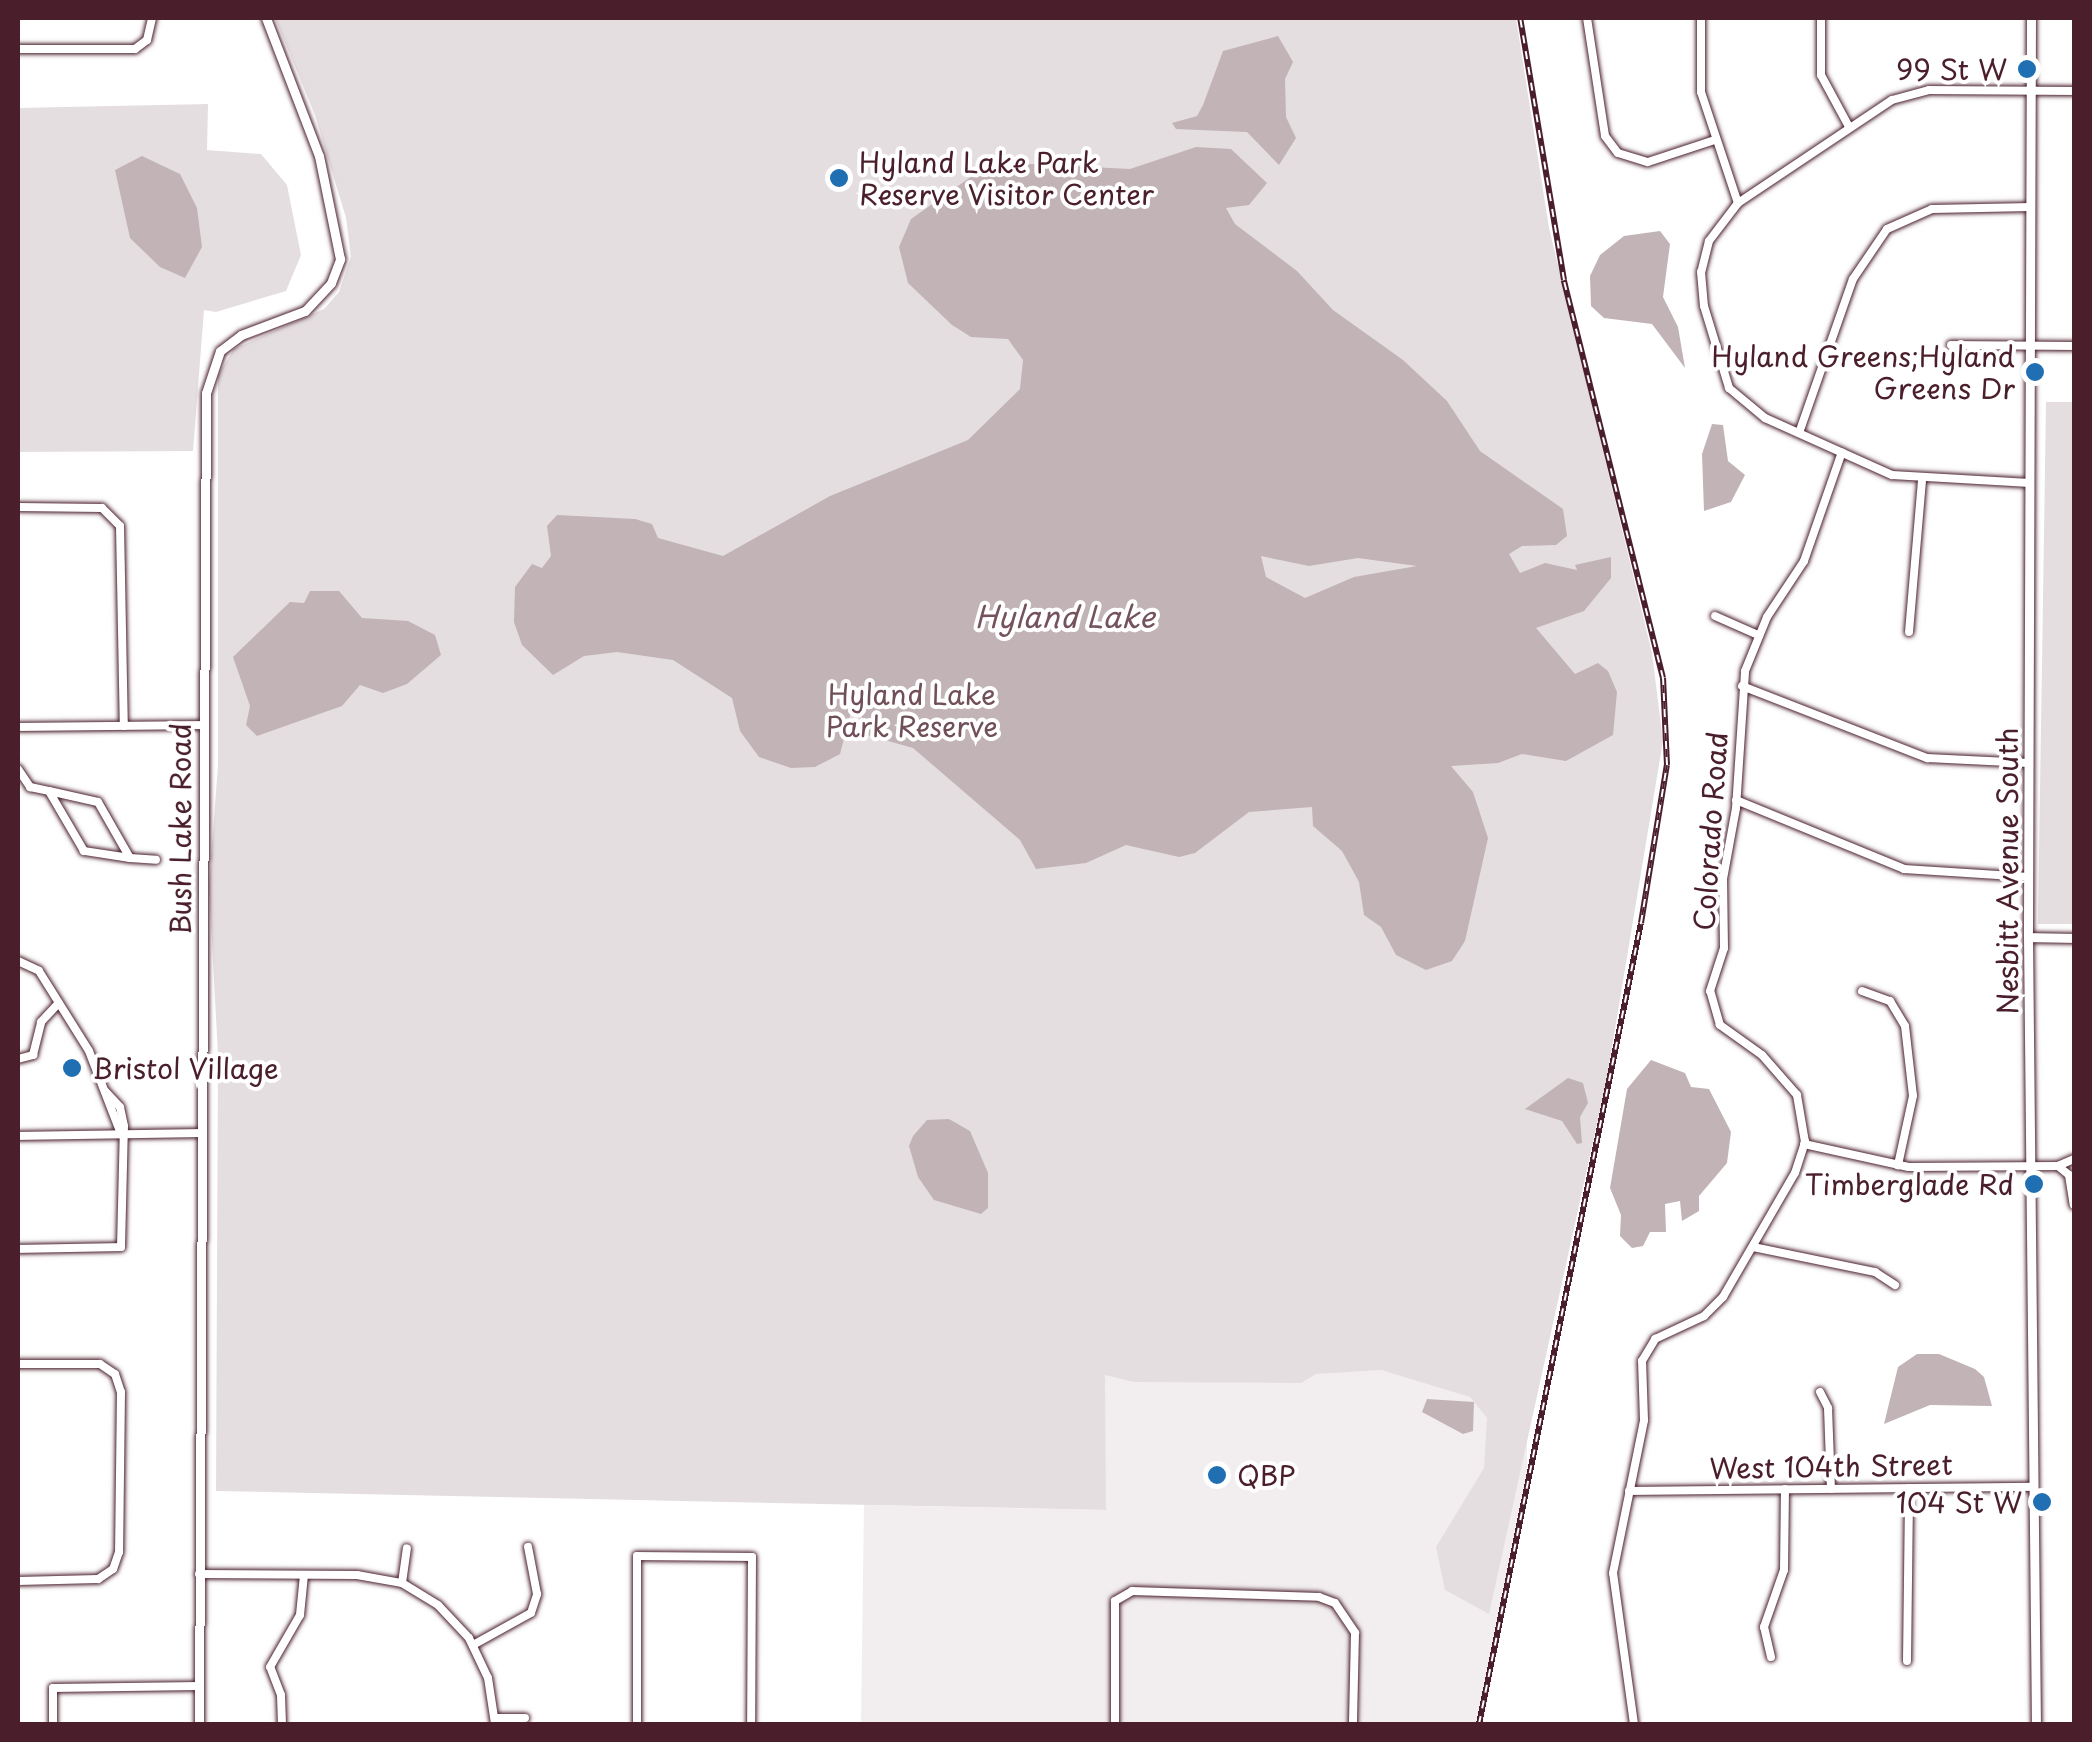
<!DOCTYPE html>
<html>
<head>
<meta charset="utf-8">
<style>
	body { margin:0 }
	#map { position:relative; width:2092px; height:1742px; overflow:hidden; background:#fff; font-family:"Playpen Sans",sans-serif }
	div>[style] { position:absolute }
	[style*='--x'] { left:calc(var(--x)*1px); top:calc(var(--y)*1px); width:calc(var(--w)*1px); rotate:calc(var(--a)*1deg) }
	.built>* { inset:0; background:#f2eeef }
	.green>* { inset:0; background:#e5dee0 }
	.water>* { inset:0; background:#c1b3b6 }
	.roads { filter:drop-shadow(0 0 2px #4a1f2b) drop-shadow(0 0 2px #4a1f2b) }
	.minor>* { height:8px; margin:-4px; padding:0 4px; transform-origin:4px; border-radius:4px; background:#fff }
	.tertiary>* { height:9px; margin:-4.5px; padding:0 4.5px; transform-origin:4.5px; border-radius:4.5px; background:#fff }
	.rail>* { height:6px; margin-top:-3px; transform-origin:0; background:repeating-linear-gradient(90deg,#fff 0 8px,#4a1f2b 0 16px); box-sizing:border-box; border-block:2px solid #4a1f2b }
	.dots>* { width:28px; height:28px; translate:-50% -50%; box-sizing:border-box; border:5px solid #fff; border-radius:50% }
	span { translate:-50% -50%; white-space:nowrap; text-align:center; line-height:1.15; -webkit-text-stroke:8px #fff; paint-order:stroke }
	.poi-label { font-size:28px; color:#4a1f2b }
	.right { translate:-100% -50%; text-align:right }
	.left { translate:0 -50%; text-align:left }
	.park-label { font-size:28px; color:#714f58 }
	.street-label { font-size:28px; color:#4a1f2b }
	.water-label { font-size:30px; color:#74535c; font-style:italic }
	.frame { position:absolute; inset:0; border:20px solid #4a1f2b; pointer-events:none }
</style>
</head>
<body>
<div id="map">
	<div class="built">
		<div style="clip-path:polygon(1381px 1370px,1499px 1398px,1527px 1438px,1527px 1495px,1483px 1724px,861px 1724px,864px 1505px,1105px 1510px,1105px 1375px)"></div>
	</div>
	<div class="green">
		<div style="clip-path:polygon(275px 18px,1516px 18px,1549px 228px,1652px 653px,1663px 741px,1606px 1083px,1489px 1614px,1445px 1590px,1436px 1547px,1484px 1468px,1487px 1418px,1470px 1397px,1381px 1370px,1316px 1374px,1301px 1383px,1134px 1382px,1105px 1375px,1106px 1510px,216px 1491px,218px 1055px,209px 887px,218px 765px,218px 375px,234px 349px,324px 309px,339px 292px,351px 257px,346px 218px,315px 115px)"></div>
		<div style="clip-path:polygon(208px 104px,207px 150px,261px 154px,287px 185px,301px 255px,286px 291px,216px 312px,204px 310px,193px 451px,18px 452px,18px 108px)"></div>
		<div style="clip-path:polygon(2046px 402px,2074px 402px,2074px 924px,2038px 924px)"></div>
	</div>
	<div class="water">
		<div style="clip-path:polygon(1278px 36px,1293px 62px,1285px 79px,1286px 117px,1296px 138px,1279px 165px,1247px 132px,1176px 129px,1172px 123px,1197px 116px,1203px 105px,1223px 51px)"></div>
		<div style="clip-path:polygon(evenodd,1196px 147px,1231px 149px,1267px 183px,1249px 205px,1226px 208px,1235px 224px,1297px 271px,1333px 310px,1403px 360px,1447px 401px,1480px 451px,1563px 509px,1567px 536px,1556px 545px,1522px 546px,1509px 554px,1520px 573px,1545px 563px,1577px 570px,1575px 565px,1611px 557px,1611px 578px,1584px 611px,1536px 628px,1575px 674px,1598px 663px,1608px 671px,1617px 692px,1613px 735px,1566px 761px,1522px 754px,1498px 763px,1451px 766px,1473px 792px,1488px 838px,1465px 941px,1452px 961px,1426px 970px,1396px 955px,1381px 927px,1364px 915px,1359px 882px,1342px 851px,1313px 826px,1312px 807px,1249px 812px,1195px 853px,1179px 857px,1126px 845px,1086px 863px,1036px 869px,1020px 840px,913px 748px,867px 735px,860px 711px,851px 712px,840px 754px,815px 767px,791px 768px,759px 757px,740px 731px,732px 698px,673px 660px,617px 652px,584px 656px,553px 675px,522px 645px,514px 622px,515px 587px,532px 564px,542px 568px,551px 556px,547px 526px,557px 515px,635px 519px,652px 524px,658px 538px,723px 556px,830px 496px,968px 440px,1020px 389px,1023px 360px,1008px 339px,971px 337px,952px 325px,908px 283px,899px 247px,911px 219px,992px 162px,1130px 169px,1196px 147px,1261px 556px,1309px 566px,1358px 558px,1417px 566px,1354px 577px,1305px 598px,1266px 577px,1261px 556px)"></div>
		<div style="clip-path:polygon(142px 156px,180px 174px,197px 208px,202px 247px,185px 278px,160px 267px,130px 238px,115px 170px)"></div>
		<div style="clip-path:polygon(1660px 231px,1670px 244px,1663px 297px,1678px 327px,1685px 368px,1652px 324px,1604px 318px,1591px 306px,1590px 276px,1600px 255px,1624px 236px)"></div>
		<div style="clip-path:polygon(1712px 424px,1723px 425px,1728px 461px,1745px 475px,1731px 502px,1704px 511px,1702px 454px)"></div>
		<div style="clip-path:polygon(310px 591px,339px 591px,362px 618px,408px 621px,435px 635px,441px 655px,407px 684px,383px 693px,360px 685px,342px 706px,257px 736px,246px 725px,250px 706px,233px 657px,290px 602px,304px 603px)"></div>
		<div style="clip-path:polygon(1651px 1060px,1685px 1073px,1691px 1087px,1709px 1089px,1731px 1132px,1727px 1163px,1699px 1196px,1699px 1211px,1682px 1221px,1680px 1201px,1665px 1204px,1666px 1232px,1650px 1232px,1643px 1246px,1632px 1248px,1620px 1236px,1621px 1215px,1610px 1188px,1627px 1089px)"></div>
		<div style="clip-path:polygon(1568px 1078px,1583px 1083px,1588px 1103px,1580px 1117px,1582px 1143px,1577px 1144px,1562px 1121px,1525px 1109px)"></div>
		<div style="clip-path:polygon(949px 1119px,970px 1131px,988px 1173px,988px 1208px,981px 1214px,934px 1200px,918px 1177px,909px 1146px,913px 1136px,927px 1120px)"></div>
		<div style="clip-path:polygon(1917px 1354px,1939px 1354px,1975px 1369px,1984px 1377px,1992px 1406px,1930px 1405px,1884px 1424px,1898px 1367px)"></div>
		<div style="clip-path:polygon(1427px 1399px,1474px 1402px,1473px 1431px,1463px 1434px,1422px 1412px)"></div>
	</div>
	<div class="roads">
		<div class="minor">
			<div style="--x:1587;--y:18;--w:119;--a:81.3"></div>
			<div style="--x:1605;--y:136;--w:21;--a:53"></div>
			<div style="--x:1618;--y:153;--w:31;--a:17"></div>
			<div style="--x:1648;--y:162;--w:71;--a:-18.2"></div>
			<div style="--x:1701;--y:18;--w:74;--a:90"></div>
			<div style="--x:1701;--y:92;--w:117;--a:71.6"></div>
			<div style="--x:1738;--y:203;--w:48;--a:127.3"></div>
			<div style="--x:1709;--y:241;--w:32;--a:104"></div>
			<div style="--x:1701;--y:272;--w:34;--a:85"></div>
			<div style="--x:1704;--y:306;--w:86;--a:73"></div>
			<div style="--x:1729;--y:388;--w:47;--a:39.8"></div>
			<div style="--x:1765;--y:418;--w:139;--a:24.2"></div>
			<div style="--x:1892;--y:475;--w:138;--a:3.3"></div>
			<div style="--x:1821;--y:18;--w:57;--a:90"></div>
			<div style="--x:1821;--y:75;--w:57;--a:61.6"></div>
			<div style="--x:18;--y:49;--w:117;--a:0"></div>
			<div style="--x:135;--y:49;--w:15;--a:-37"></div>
			<div style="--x:147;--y:40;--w:23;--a:-77"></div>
			<div style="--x:1738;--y:203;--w:185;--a:-33.8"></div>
			<div style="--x:1892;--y:100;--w:38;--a:-15"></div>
			<div style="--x:1929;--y:90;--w:145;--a:0.4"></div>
			<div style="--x:1951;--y:345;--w:123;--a:0.5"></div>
			<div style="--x:1799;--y:433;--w:163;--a:-70.7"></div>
			<div style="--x:1853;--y:279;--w:60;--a:-55.8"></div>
			<div style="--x:1887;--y:229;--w:49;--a:-24"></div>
			<div style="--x:1932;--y:209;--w:99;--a:-1.2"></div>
			<div style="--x:18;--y:507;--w:84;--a:0.7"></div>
			<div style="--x:102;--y:508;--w:25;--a:45"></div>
			<div style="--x:120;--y:526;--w:200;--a:88.9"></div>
			<div style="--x:1715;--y:616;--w:47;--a:23.8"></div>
			<div style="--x:1909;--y:632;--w:152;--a:-85.1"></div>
			<div style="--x:1742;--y:686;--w:199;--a:21.3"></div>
			<div style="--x:1927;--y:758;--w:102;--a:2.8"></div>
			<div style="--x:18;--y:727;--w:185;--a:-0.6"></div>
			<div style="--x:18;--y:769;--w:22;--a:56"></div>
			<div style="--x:30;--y:787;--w:19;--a:12"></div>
			<div style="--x:49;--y:791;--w:50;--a:12.7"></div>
			<div style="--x:98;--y:802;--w:64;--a:60.3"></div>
			<div style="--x:130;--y:858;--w:47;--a:-171.3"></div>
			<div style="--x:84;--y:851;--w:69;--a:-120.3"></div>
			<div style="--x:1736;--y:800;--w:182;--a:22.3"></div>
			<div style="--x:1904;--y:869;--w:125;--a:3.7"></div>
			<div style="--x:130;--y:858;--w:26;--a:4"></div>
			<div style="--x:18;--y:961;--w:23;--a:25"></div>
			<div style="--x:39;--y:971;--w:94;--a:58"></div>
			<div style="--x:89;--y:1051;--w:89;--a:68.9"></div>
			<div style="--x:1862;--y:991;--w:30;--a:20"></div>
			<div style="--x:1890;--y:1001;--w:29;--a:59"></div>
			<div style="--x:1905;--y:1026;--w:70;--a:83.5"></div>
			<div style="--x:1913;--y:1096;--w:71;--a:102.3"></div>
			<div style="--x:18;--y:1059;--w:16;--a:-15"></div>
			<div style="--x:33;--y:1055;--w:34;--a:-76"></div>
			<div style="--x:41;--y:1022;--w:26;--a:-47"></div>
			<div style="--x:18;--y:1136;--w:182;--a:-0.9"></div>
			<div style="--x:1804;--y:1144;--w:107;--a:12.4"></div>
			<div style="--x:1909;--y:1167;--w:149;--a:-0.4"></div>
			<div style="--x:2058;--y:1166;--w:17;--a:-24"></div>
			<div style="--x:2058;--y:1166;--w:14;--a:39"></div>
			<div style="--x:2069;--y:1175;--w:30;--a:81"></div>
			<div style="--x:1753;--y:1247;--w:125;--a:11.6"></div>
			<div style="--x:1875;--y:1272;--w:24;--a:33"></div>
			<div style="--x:18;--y:1249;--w:103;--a:-1.1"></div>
			<div style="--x:121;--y:1247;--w:121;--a:-88.6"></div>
			<div style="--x:124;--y:1126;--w:19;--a:-102"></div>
			<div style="--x:120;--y:1107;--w:22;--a:-133"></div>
			<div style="--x:18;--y:1364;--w:82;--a:0"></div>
			<div style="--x:100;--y:1364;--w:18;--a:34"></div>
			<div style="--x:115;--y:1374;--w:19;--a:72"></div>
			<div style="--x:121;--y:1392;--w:160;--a:90.7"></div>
			<div style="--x:119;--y:1552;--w:18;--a:109"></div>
			<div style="--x:113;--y:1569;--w:18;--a:146"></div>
			<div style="--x:98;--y:1579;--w:80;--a:178.6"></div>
			<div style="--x:1820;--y:1392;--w:18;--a:63"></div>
			<div style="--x:1828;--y:1408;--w:81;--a:87.9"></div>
			<div style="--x:1629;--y:1491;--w:405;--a:-0.6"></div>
			<div style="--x:199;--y:1574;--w:158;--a:0.4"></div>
			<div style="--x:357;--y:1575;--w:46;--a:10.1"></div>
			<div style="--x:402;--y:1583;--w:42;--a:31.4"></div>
			<div style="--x:438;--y:1605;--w:45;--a:46.8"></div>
			<div style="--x:469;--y:1638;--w:44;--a:64.6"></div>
			<div style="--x:488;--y:1678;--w:47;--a:81.3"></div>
			<div style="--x:402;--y:1583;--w:35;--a:-82"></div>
			<div style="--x:473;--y:1645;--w:66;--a:-28.9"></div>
			<div style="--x:531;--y:1613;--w:20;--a:-72"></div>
			<div style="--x:537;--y:1594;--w:48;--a:-100.8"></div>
			<div style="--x:1771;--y:1657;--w:31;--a:-103"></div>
			<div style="--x:1764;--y:1627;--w:60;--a:-70.7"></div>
			<div style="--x:1784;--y:1570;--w:81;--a:-89.3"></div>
			<div style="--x:1907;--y:1661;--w:173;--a:-89.3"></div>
			<div style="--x:495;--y:1718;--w:30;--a:0"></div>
			<div style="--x:53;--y:1724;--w:36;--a:-90"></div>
			<div style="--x:53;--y:1688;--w:146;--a:-0.8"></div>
			<div style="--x:282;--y:1724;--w:29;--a:-92"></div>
			<div style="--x:281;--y:1695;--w:30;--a:-111"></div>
			<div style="--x:270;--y:1667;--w:60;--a:-60"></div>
			<div style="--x:300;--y:1615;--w:40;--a:-84.3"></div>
			<div style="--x:637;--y:1724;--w:168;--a:-90"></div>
			<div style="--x:637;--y:1556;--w:115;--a:0.5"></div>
			<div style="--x:752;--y:1557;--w:167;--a:90.3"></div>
			<div style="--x:1115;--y:1724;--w:123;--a:-90"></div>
			<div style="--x:1115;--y:1601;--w:20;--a:-30"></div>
			<div style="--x:1132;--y:1591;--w:187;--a:1.8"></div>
			<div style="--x:1319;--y:1597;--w:17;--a:21"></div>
			<div style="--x:1335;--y:1603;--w:36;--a:56"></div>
			<div style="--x:1355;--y:1633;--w:91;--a:91.3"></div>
			<div style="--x:1634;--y:1724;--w:152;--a:-97.9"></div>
			<div style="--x:1613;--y:1573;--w:156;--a:-78.5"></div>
			<div style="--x:1644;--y:1420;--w:59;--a:-91.9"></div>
			<div style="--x:1642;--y:1361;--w:26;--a:-59"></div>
			<div style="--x:1655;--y:1339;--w:54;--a:-25.1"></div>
			<div style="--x:1704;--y:1316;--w:27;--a:-45"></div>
			<div style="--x:1723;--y:1297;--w:143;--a:-59.9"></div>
			<div style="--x:1795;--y:1173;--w:33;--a:-72"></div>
			<div style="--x:1805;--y:1142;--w:48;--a:-99.7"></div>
			<div style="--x:1797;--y:1095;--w:53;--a:-131.2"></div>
			<div style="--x:1762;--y:1055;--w:52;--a:-144.5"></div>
			<div style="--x:1720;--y:1025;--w:35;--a:-106"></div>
			<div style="--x:1710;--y:991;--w:45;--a:-72"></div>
			<div style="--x:1724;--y:948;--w:69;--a:-90.8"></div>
			<div style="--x:1723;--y:879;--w:72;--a:-79.6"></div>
			<div style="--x:1736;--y:808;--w:137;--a:-86.2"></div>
			<div style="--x:1745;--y:671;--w:58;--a:-67.8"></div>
			<div style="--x:1767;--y:617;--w:67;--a:-56.5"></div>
			<div style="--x:1804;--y:561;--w:115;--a:-70.8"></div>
		</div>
		<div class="tertiary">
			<div style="--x:2031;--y:18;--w:919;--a:90.19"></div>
			<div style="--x:2028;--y:937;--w:787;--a:89.42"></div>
			<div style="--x:2028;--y:937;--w:46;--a:1.2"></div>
			<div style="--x:199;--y:1724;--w:1331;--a:-89.7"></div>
			<div style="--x:206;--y:393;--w:44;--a:-71.6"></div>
			<div style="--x:220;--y:351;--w:26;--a:-37"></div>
			<div style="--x:241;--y:335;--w:68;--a:-20.6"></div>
			<div style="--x:305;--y:311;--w:38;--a:-47"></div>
			<div style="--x:331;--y:283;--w:26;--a:-69"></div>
			<div style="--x:340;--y:259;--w:105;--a:-101.5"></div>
			<div style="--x:319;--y:156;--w:148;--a:-111"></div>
		</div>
	</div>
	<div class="rail">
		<div style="--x:1479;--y:1724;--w:817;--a:-78.57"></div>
		<div style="--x:1641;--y:923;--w:160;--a:-80.7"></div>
		<div style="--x:1667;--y:765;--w:87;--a:-92.6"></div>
		<div style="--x:1663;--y:678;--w:410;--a:-104"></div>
		<div style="--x:1564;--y:280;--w:266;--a:-99.5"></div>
	</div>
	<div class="dots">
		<div style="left:2027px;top:69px;background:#1f6fb2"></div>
		<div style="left:839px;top:178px;background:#1f6fb2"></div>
		<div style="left:2035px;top:372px;background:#1f6fb2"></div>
		<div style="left:72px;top:1068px;background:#1f6fb2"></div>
		<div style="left:2034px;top:1184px;background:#1f6fb2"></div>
		<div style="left:1217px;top:1475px;background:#1f6fb2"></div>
		<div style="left:2042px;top:1502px;background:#1f6fb2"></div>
	</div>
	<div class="poi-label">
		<span class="right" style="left:2007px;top:69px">99 St W</span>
		<span class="left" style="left:859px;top:178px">Hyland Lake Park<br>Reserve Visitor Center</span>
		<span class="right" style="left:2015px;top:372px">Hyland Greens;Hyland<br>Greens Dr</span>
		<span class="left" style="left:92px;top:1068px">Bristol Village</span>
		<span class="right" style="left:2014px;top:1184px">Timberglade Rd</span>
		<span class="left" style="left:1237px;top:1475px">QBP</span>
		<span class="right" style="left:2022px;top:1502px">104 St W</span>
	</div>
	<div class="park-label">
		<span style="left:912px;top:710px">Hyland Lake<br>Park Reserve</span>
	</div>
	<div class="street-label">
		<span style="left:180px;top:829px;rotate:-90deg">Bush Lake Road</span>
		<span style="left:1710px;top:831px;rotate:-86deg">Colorado Road</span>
		<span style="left:2007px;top:871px;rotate:-90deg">Nesbitt Avenue South</span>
		<span style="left:1831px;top:1466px;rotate:-1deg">West 104th Street</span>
	</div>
	<div class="water-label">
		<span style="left:1065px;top:616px">Hyland Lake</span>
	</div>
	<div class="frame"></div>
</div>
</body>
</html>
